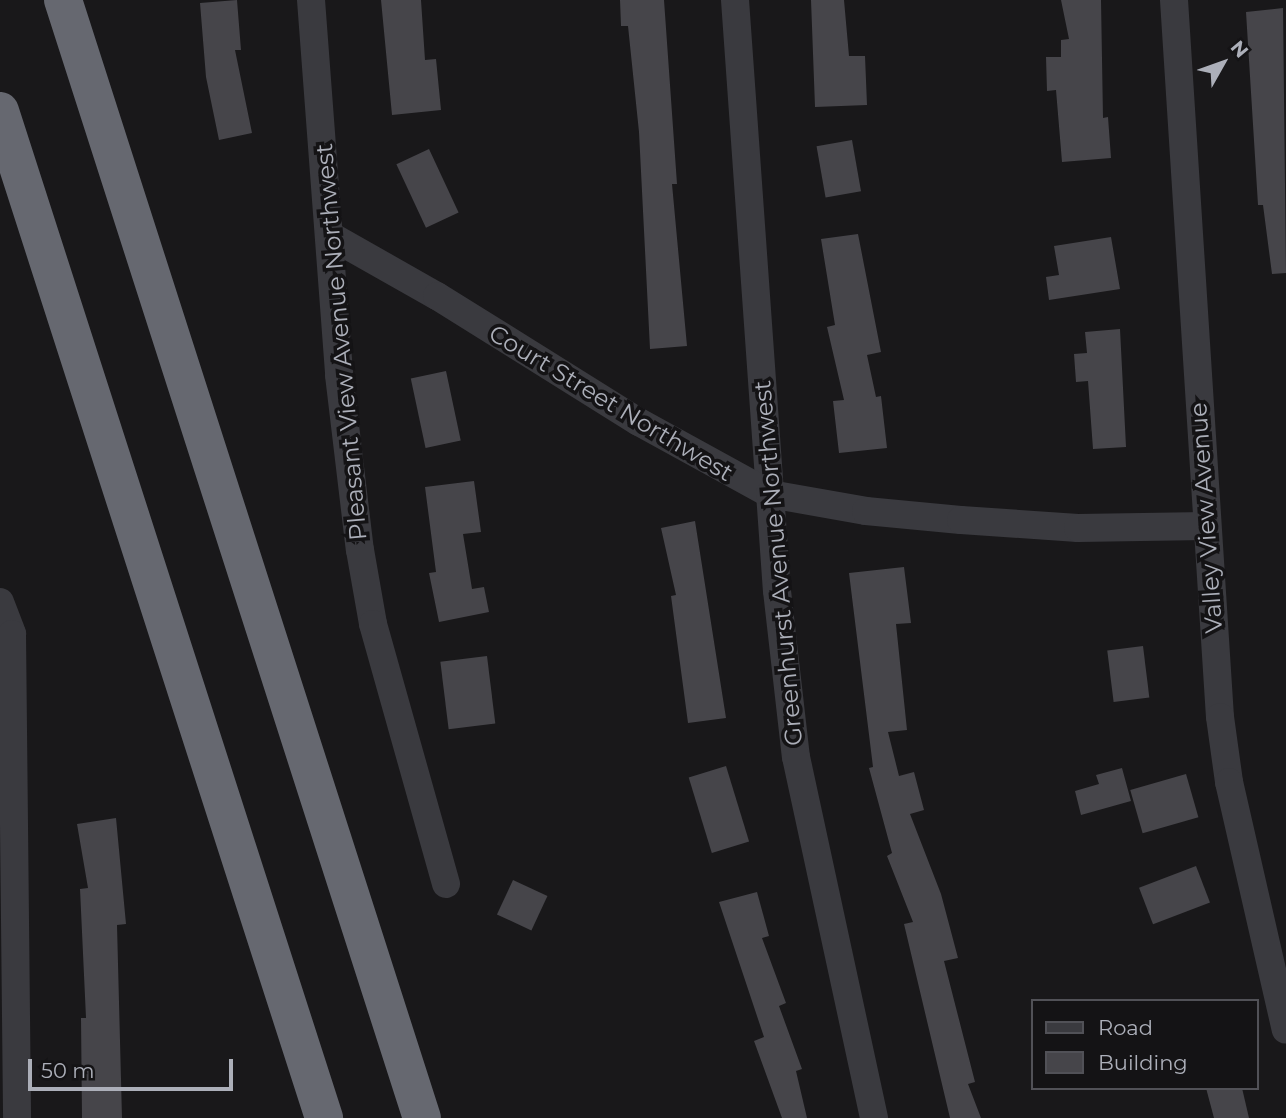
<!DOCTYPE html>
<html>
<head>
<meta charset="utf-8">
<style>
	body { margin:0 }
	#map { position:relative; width:1286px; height:1118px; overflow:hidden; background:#19181a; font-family:Montserrat,sans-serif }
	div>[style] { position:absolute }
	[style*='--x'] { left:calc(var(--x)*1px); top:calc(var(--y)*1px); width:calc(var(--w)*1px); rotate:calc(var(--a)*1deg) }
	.building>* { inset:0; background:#46454a; transform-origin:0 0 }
	.street>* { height:28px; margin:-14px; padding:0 14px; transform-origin:14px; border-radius:14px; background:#3a3a3f }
	.highway>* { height:38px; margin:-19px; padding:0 19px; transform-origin:19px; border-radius:19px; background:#666870 }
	span { translate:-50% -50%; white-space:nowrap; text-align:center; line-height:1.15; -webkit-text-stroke:7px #141315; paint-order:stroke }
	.street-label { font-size:24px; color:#acafb9 }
	.legend { position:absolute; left:1031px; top:999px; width:228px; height:91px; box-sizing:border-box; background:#141315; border:2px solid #515157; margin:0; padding:9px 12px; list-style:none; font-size:21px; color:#acafb9 }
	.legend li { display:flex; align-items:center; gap:14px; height:35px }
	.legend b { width:35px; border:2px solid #515157 }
	.north { position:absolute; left:1188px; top:28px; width:70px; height:70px; -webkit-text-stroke:5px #141315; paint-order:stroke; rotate:50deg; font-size:19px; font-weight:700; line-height:28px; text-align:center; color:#acafb9 }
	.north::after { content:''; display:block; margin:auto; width:24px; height:32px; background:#acafb9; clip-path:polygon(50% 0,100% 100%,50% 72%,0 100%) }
	.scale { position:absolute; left:28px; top:1059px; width:205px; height:32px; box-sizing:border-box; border:4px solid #acafb9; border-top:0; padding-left:9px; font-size:21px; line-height:24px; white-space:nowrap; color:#acafb9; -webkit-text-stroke:5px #141315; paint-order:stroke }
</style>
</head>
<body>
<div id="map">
	<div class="building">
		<div style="clip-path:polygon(237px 0,241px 50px,235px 50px,252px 133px,219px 140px,206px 77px,200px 3px)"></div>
		<div style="clip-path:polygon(381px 0,421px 0,425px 60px,436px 59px,441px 110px,392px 115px)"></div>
		<div style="clip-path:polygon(620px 0,664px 0,677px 184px,672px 184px,687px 346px,650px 349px,639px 132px,628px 26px,621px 26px)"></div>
		<div style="clip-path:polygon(811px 0,844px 0,849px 56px,865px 56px,867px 105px,815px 107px)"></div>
		<div style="clip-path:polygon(1061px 0,1101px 0,1103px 118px,1108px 117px,1111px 158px,1062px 162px,1056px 90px,1047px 91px,1046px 57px,1061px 57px,1061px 40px,1069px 39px)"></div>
		<div style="clip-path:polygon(1283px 8px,1286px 273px,1272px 274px,1263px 205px,1258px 205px,1246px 12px)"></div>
		<div style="left:852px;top:140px;width:52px;height:36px;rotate:80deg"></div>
		<div style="left:429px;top:149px;width:70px;height:36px;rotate:65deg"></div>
		<div style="clip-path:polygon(858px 234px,881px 352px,867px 355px,876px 397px,881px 396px,887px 448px,839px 453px,833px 401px,844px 400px,827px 327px,835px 325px,821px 239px)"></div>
		<div style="clip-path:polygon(1111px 237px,1120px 289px,1049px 300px,1046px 277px,1059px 275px,1054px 246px)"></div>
		<div style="clip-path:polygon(1120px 329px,1126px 447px,1093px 449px,1088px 381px,1076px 382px,1074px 354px,1087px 353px,1085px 332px)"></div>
		<div style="left:446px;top:371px;width:71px;height:36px;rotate:78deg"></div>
		<div style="clip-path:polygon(474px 481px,481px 532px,463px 534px,472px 589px,484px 587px,489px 612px,439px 622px,429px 573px,436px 572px,425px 487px)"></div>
		<div style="clip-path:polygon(695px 521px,726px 718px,688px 723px,671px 596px,676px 595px,661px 528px)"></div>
		<div style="clip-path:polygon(904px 567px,911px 623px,896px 624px,907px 730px,888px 732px,899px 776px,914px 772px,924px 810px,910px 814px,941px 894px,958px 958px,944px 961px,975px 1082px,968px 1084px,981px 1118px,950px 1118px,904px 924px,913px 922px,887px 856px,892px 853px,869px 768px,873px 767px,849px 573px)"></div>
		<div style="left:1143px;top:646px;width:52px;height:36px;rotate:83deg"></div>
		<div style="left:487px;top:656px;width:68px;height:47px;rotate:83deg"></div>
		<div style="left:726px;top:766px;width:79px;height:39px;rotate:73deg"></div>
		<div style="clip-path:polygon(1122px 768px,1131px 801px,1081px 815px,1075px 791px,1099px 784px,1096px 775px)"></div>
		<div style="left:1186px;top:774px;width:45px;height:58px;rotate:74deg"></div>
		<div style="clip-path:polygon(116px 818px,126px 924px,117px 925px,122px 1118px,82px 1118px,81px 1018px,86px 1018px,80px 889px,88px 888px,77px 824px)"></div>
		<div style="left:1196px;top:866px;width:39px;height:61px;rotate:69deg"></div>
		<div style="left:513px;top:880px;width:38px;height:38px;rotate:25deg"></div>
		<div style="clip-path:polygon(757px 892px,769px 936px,762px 938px,786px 1003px,779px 1006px,802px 1069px,796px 1071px,807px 1118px,782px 1118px,754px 1041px,764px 1037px,719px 902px)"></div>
		<div style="clip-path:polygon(1206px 1088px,1242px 1088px,1249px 1118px,1214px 1118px)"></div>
	</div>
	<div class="street">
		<div style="--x:311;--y:0;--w:376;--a:85.7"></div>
		<div style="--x:339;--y:375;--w:176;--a:83.2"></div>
		<div style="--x:360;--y:550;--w:75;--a:80"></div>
		<div style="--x:373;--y:624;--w:270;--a:74.3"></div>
		<div style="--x:735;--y:0;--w:592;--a:85.94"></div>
		<div style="--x:777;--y:591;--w:167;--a:83.5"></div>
		<div style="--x:796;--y:757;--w:369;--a:77.8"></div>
		<div style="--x:1174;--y:0;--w:718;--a:86.33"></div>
		<div style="--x:1220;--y:717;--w:66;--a:82.1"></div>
		<div style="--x:1229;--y:782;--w:254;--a:77.1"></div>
		<div style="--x:329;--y:235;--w:124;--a:29.5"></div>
		<div style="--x:437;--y:296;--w:238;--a:32"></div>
		<div style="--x:639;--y:422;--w:149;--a:28.8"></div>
		<div style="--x:770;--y:494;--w:97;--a:10"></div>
		<div style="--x:866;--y:511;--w:95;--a:5.4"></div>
		<div style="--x:961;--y:520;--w:117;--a:3.9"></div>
		<div style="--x:1078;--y:528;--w:128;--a:-0.9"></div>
		<div style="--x:0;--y:602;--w:34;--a:69"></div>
		<div style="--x:12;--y:634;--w:484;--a:89.4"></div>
	</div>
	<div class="highway">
		<div style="--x:63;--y:0;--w:1174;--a:72.2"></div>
		<div style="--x:0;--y:111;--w:1058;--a:72.16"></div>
	</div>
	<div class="street-label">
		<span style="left:341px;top:342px;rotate:-95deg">Pleasant View Avenue Northwest</span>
		<span style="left:611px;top:403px;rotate:31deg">Court Street Northwest</span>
		<span style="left:1206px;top:518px;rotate:-94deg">Valley View Avenue</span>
		<span style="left:778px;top:563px;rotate:-95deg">Greenhurst Avenue Northwest</span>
	</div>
	<ul class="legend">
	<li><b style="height:9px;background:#3a3a3f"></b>Road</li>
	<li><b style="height:19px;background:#46454a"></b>Building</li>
	</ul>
	<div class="north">N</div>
	<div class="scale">50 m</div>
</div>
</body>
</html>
